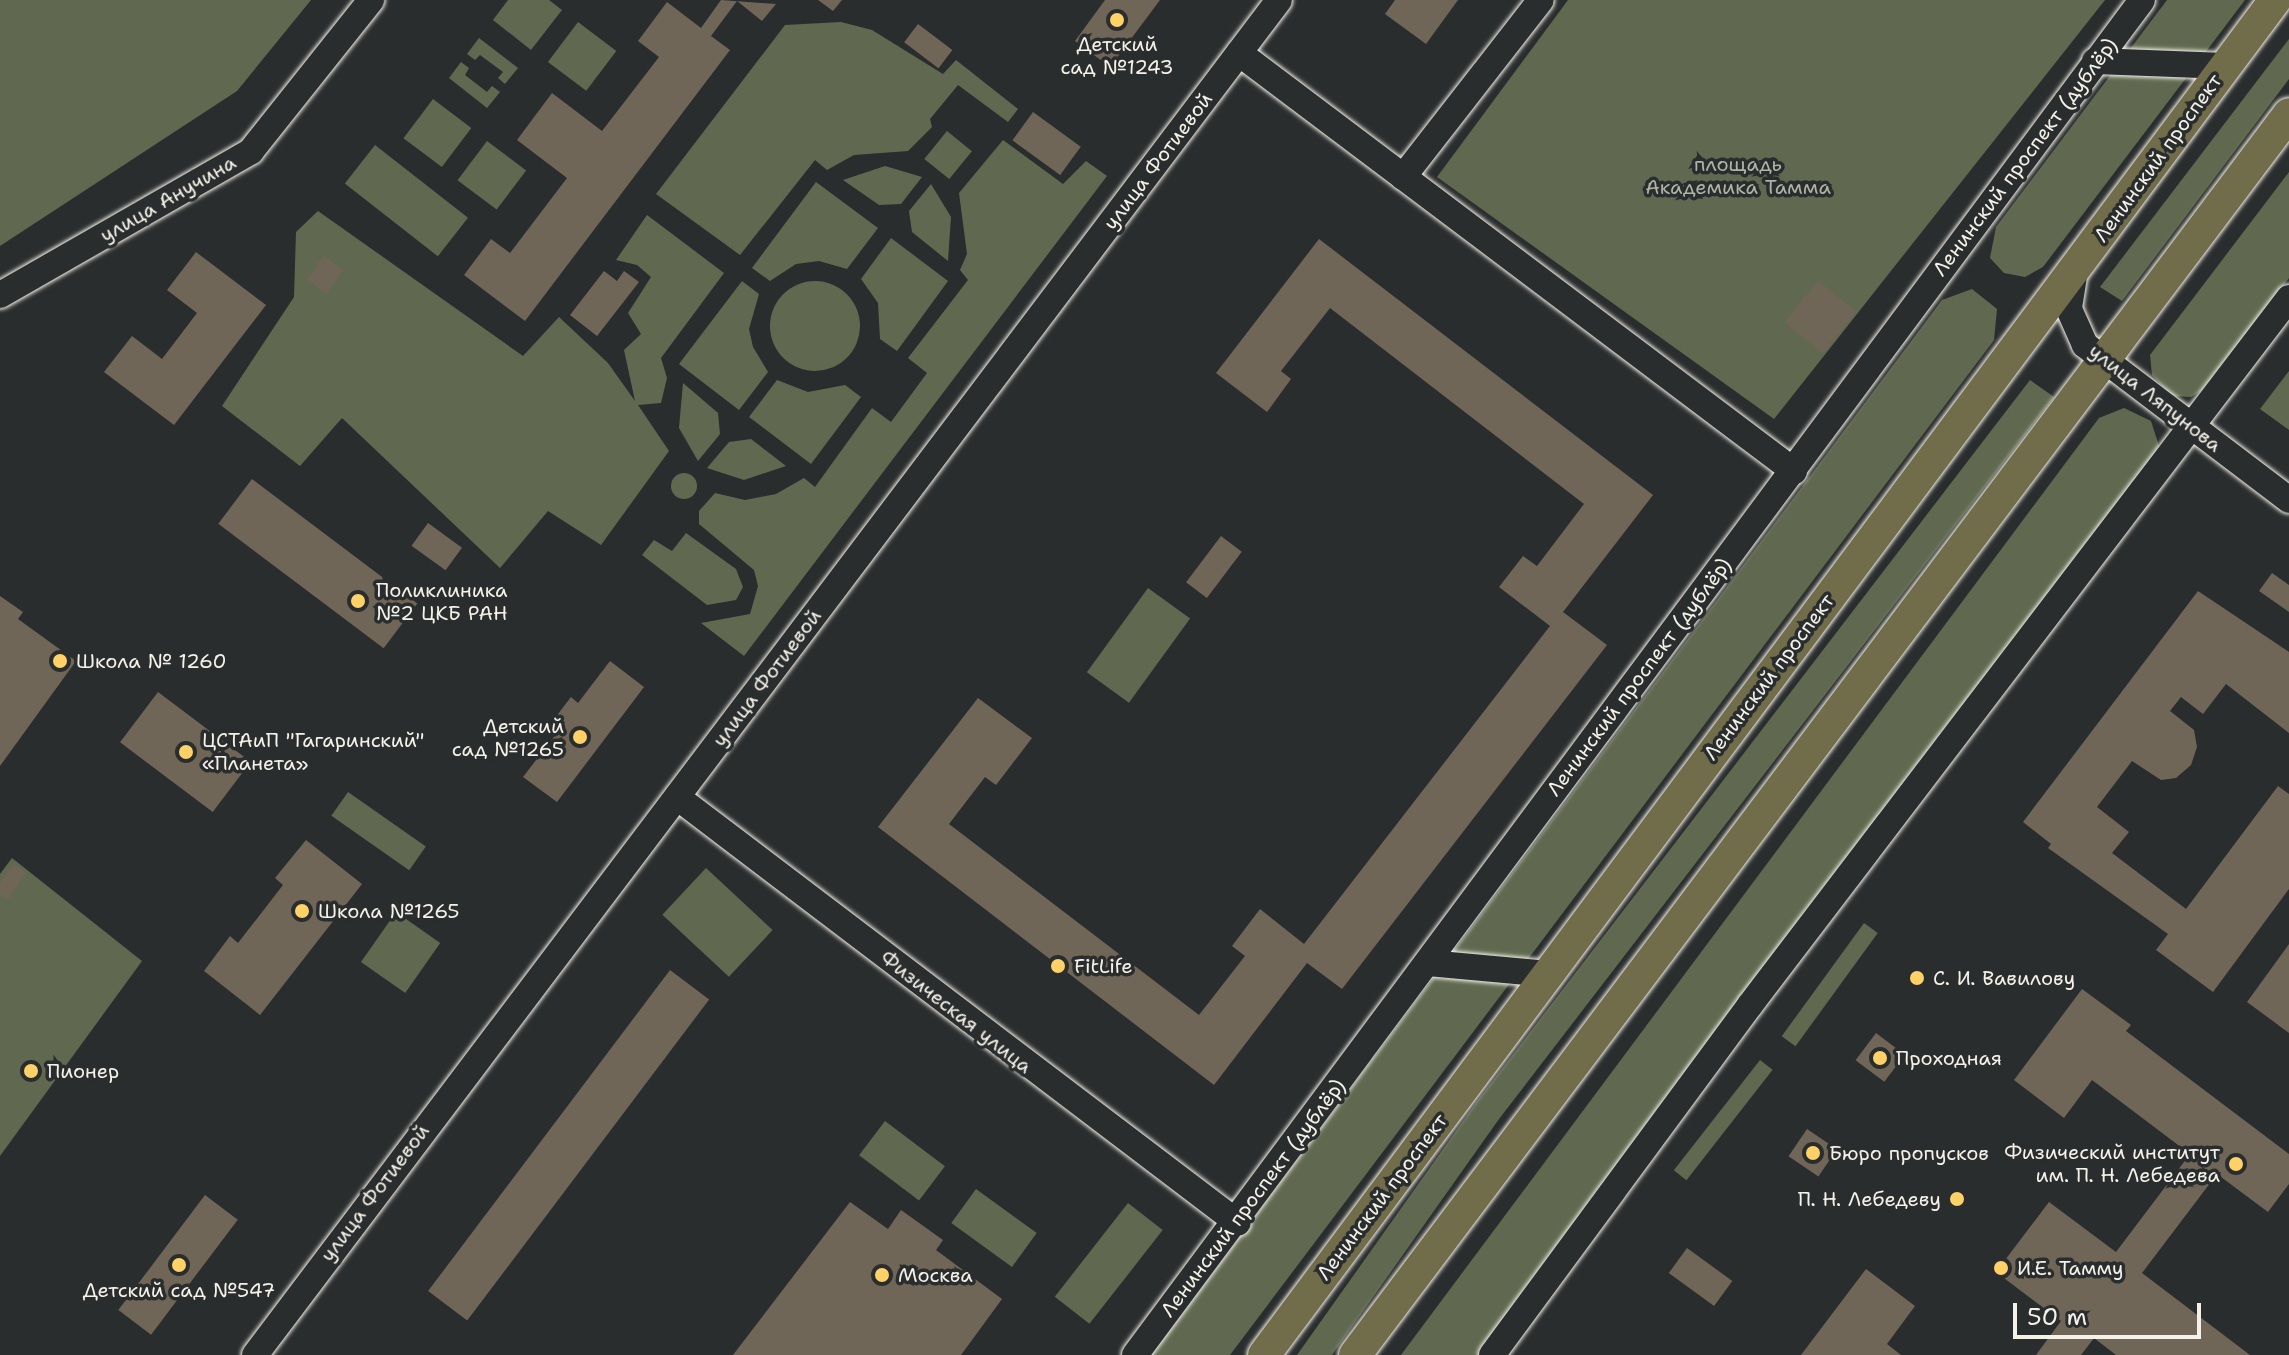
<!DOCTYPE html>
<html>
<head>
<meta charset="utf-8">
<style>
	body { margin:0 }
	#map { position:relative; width:2289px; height:1355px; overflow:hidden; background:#2a2d2e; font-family:"Shantell Sans",sans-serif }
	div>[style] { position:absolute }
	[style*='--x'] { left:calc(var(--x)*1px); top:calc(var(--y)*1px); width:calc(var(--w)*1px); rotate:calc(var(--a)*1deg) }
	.green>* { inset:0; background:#606950; transform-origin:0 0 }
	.round { border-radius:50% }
	.building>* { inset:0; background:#706657; transform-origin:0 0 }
	.roads { filter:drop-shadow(0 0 2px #f4f1e8) drop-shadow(0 0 2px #f4f1e8) }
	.minor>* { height:26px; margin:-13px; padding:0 13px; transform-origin:13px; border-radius:13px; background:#2a2d2e }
	.major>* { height:32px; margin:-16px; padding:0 16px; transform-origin:16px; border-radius:16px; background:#716d4b }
	.dots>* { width:22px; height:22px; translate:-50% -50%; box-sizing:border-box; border:4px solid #2a2d2e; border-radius:50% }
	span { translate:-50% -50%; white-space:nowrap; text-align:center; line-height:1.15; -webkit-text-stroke:7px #2a2d2e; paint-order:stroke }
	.poi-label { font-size:20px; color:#f4f1e8 }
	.left { translate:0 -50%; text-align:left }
	.right { translate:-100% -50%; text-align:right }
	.street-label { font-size:20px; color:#f4f1e8 }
	.park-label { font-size:20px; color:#b1b4a4 }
	.scale { position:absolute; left:2013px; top:1303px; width:188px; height:36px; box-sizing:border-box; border:4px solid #f4f1e8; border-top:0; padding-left:10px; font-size:24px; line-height:28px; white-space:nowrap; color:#f4f1e8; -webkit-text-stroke:6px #2a2d2e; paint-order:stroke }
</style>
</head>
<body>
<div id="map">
	<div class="green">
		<div style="clip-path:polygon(0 0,311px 0,237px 91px,0 246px)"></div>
		<div style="clip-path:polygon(508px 0,549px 0,562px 10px,531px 50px,493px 20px)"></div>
		<div style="clip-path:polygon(1568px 0,2105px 0,1774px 419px,1437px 177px)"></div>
		<div style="clip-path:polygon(2167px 0,2245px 0,2043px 267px,2025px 277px,2004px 273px,1990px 258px,1996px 227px)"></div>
		<div style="left:578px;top:22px;width:48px;height:50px;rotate:37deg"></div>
		<div style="clip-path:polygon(841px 22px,872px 30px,943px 74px,956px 60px,1018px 109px,1008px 122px,958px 85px,930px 119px,932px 127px,908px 151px,854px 155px,827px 170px,815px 160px,740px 255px,656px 194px,785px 25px)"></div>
		<div style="clip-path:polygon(479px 38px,518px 68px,505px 84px,498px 78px,503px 72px,480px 55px,475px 60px,467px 54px)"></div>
		<div style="clip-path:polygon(2289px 39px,2289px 79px,2122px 301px,2100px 287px)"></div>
		<div style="clip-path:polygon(461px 62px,469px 68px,465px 75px,487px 92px,492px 86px,500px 92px,487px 108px,449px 78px)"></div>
		<div style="left:433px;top:99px;width:48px;height:49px;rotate:37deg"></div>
		<div style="left:947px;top:131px;width:32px;height:36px;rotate:39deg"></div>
		<div style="clip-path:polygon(1003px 140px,1063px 184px,1086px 161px,1107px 176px,744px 656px,701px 623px,750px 614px,758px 586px,754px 570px,699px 524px,699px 511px,715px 493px,745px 500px,776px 494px,804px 478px,815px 487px,872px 408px,891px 422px,927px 373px,908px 358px,968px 280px,960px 270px,967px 254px,959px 193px)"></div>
		<div style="left:487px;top:141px;width:49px;height:49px;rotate:37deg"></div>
		<div style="left:375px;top:145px;width:118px;height:49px;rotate:38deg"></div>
		<div style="clip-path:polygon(885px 166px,922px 177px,901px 204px,879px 205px,843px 180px)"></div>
		<div style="clip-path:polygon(2289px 172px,2289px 278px,2211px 385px,2191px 397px,2172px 396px,2152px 375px,2150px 355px)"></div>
		<div style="clip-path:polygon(816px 182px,878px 228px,847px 269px,819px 261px,796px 264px,770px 281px,752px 268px)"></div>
		<div style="clip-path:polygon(931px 184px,951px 217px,948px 261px,912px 232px,909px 211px)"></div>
		<div style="clip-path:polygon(318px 211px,523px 356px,559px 317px,608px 363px,635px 401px,624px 350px,641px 334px,628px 313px,651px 277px,637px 265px,616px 260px,647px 215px,724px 273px,661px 358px,667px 378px,661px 403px,638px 405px,669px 451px,601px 545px,548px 511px,500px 568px,342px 418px,300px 466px,222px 406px,294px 297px,296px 232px)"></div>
		<div style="clip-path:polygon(891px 238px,948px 281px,897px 351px,880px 339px,878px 303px,861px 279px)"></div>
		<div class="round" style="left:770px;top:281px;width:90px;height:90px"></div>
		<div style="clip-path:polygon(742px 281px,759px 294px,749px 329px,753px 347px,768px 372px,739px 410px,679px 364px)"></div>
		<div style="clip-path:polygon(1972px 289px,1997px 309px,1994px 340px,1230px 1355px,1151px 1355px,1942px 300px)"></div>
		<div style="clip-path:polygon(2289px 371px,2289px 430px,2260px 409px)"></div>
		<div style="clip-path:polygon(777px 380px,808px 392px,845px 385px,861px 397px,811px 464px,749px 417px)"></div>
		<div style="clip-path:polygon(2030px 380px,2054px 397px,1499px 1119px,1332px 1355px,1297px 1355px,1478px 1100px)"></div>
		<div style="clip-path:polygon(683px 383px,718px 413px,720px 434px,698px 461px,679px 428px)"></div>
		<div style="clip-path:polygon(2124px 408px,2151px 421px,2160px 449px,1483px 1355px,1401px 1355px,2099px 418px)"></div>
		<div style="clip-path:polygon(751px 439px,786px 466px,744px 480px,707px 468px,729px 442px)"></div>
		<div class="round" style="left:671px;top:473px;width:26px;height:26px"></div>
		<div style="clip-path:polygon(686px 533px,736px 569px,743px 587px,736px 600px,707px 605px,642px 555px,654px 540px,672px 551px)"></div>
		<div style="left:1148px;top:588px;width:52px;height:104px;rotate:36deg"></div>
		<div style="left:348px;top:792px;width:95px;height:29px;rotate:35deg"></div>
		<div style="clip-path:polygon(12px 858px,142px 961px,0 1156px,0 874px)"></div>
		<div style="left:706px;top:868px;width:91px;height:64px;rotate:43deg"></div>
		<div style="left:396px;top:912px;width:54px;height:61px;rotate:35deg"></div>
		<div style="left:1864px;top:923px;width:17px;height:140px;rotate:36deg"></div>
		<div style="left:1760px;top:1060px;width:16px;height:140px;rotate:38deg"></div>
		<div style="left:885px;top:1121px;width:75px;height:43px;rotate:37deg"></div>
		<div style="left:976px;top:1189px;width:75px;height:42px;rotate:36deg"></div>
		<div style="left:1128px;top:1203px;width:44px;height:119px;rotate:38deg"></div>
	</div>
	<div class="building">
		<div style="clip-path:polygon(721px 0,776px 4px,762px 21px,737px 1px,711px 36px,730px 50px,525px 321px,464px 275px,491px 239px,510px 253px,567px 178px,517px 140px,552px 93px,602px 131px,659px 57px,638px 41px,667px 2px,701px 28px)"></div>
		<div style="clip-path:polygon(818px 0,842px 0,833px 11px)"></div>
		<div style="clip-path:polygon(1105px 0,1160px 0,1110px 67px,1075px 41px)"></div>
		<div style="clip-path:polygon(1395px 0,1458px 0,1426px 44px,1385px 14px)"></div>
		<div style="left:918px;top:24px;width:43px;height:23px;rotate:37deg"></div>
		<div style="left:1033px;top:112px;width:59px;height:35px;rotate:36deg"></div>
		<div style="clip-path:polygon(1319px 239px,1653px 495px,1563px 612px,1607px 645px,1342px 989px,1307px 963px,1214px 1085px,878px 827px,978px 698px,1032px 738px,996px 785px,985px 777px,949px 824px,1199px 1015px,1245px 956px,1232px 946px,1260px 909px,1304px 944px,1550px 626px,1499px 587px,1523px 556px,1537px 566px,1584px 504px,1330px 308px,1281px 371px,1291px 379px,1267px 412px,1216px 373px)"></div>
		<div style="clip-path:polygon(196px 252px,266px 305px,174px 425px,104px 372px,132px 336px,162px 359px,197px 313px,167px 290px)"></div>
		<div style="left:324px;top:256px;width:24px;height:29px;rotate:36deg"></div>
		<div style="clip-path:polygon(604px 271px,617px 281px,624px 271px,639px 282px,597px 336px,570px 315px)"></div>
		<div style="left:1818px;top:281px;width:49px;height:53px;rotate:39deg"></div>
		<div style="left:252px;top:479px;width:207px;height:56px;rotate:37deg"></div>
		<div style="left:428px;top:523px;width:42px;height:28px;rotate:36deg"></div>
		<div style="left:1221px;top:536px;width:26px;height:58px;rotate:37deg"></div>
		<div style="clip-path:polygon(2272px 573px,2289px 585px,2289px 612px,2259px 591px)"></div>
		<div style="clip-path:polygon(2198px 591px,2289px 652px,2289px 733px,2226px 684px,2203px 714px,2181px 697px,2170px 711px,2194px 730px,2197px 747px,2191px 765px,2176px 778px,2161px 780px,2132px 761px,2097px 807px,2129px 832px,2112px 853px,2186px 909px,2278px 786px,2289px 794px,2289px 889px,2213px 992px,2156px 950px,2168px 934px,2048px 848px,2051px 844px,2023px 822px)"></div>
		<div style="clip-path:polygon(0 596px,23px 612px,18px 619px,76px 661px,0 766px)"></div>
		<div style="clip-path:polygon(610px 661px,644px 687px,557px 802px,523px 777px,560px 729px,552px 723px,561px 710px,571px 697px,578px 703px)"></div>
		<div style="left:158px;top:692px;width:116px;height:63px;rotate:37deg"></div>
		<div style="clip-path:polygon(306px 840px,362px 884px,260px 1015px,204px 971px,230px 936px,238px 943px,283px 885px,275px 878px)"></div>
		<div style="clip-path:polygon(14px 864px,26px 873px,7px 900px,0 895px,0 883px)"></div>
		<div style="clip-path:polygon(2289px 944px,2289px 1033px,2247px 1002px)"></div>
		<div style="left:670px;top:970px;width:49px;height:402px;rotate:37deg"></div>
		<div style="clip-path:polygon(2082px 989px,2131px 1025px,2126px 1031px,2289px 1154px,2289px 1184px,2268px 1212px,2217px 1174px,2142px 1273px,2250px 1355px,2116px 1355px,2094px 1338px,2081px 1355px,2036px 1355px,2061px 1321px,1996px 1272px,2049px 1202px,2116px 1252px,2190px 1154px,2092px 1080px,2064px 1118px,2014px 1080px)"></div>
		<div style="left:1876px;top:1033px;width:36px;height:34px;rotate:37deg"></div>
		<div style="left:1807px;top:1129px;width:36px;height:33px;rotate:34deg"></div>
		<div style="left:205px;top:1195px;width:41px;height:144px;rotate:37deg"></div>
		<div style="clip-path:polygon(850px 1202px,888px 1229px,901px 1210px,943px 1240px,936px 1250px,1002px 1299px,961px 1355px,733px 1355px)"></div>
		<div style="left:1687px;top:1248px;width:56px;height:31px;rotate:36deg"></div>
		<div style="clip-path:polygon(1866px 1269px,1915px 1306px,1887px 1344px,1901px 1355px,1801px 1355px)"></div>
	</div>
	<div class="roads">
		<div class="minor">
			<div style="--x:1239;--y:53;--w:695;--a:36.99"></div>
			<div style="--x:2095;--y:61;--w:131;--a:2.2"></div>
			<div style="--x:1403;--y:177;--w:224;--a:-52.1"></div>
			<div style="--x:2075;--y:270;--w:39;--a:99"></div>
			<div style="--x:2069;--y:309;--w:39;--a:66"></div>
			<div style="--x:2085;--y:345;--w:256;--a:37.2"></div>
			<div style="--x:0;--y:295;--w:289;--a:-29.8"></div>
			<div style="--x:251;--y:151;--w:193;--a:-51.5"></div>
			<div style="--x:677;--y:797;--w:704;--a:37.21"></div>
			<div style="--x:1428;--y:963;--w:121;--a:5.2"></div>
			<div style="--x:255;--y:1355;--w:1698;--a:-52.92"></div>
			<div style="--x:1135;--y:1355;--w:1688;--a:-53.38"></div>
			<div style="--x:1492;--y:1355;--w:435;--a:-53.6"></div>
			<div style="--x:1750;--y:1005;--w:889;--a:-52.68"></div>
		</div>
		<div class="major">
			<div style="--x:1264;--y:1355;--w:1691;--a:-53.27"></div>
			<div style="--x:1355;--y:1355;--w:1553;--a:-53.03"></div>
		</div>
	</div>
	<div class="dots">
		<div style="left:1117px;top:20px;background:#ffd166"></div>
		<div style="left:358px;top:601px;background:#ffd166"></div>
		<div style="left:60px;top:661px;background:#ffd166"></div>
		<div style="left:580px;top:737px;background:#ffd166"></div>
		<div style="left:186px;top:752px;background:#ffd166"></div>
		<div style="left:302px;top:911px;background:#ffd166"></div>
		<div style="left:1058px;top:966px;background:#ffd166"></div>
		<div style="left:1917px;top:978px;background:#ffd166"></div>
		<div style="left:1880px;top:1058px;background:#ffd166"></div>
		<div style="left:31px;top:1071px;background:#ffd166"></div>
		<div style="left:1813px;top:1153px;background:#ffd166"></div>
		<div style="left:2236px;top:1164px;background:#ffd166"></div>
		<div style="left:1957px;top:1199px;background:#ffd166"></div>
		<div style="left:179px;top:1265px;background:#ffd166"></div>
		<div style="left:2001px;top:1268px;background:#ffd166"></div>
		<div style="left:882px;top:1275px;background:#ffd166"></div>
	</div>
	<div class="poi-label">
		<span style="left:1117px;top:56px">Детский<br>сад №1243</span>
		<span class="left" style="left:376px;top:602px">Поликлиника<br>№2 ЦКБ РАН</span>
		<span class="left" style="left:76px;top:661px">Школа № 1260</span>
		<span class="right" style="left:564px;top:738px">Детский<br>сад №1265</span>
		<span class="left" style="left:202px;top:752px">ЦСТАиП "Гагаринский"<br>«Планета»</span>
		<span class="left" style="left:318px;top:911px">Школа №1265</span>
		<span class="left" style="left:1074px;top:966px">FitLife</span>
		<span class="left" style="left:1933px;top:978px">С. И. Вавилову</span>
		<span class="left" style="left:1896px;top:1058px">Проходная</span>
		<span class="left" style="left:47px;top:1071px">Пионер</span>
		<span class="right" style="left:2220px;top:1164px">Физический институт<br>им. П. Н. Лебедева</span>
		<span class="left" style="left:1829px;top:1153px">Бюро пропусков</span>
		<span class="right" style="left:1941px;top:1199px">П. Н. Лебедеву</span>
		<span class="left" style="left:2017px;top:1268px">И.Е. Тамму</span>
		<span class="left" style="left:898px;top:1275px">Москва</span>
		<span style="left:179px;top:1290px">Детский сад №547</span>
	</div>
	<div class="street-label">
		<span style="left:2025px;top:157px;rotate:-53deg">Ленинский проспект (дублёр)</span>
		<span style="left:2158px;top:158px;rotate:-54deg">Ленинский проспект</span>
		<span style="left:1158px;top:161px;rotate:-53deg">улица Фотиевой</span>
		<span style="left:168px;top:199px;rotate:-30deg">улица Анучина</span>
		<span style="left:2155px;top:398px;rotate:38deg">улица Ляпунова</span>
		<span style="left:1639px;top:677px;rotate:-53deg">Ленинский проспект (дублёр)</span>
		<span style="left:1769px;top:677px;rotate:-53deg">Ленинский проспект</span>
		<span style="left:767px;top:678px;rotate:-53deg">улица Фотиевой</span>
		<span style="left:956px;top:1012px;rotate:38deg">Физическая улица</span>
		<span style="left:375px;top:1193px;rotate:-53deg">улица Фотиевой</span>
		<span style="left:1382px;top:1197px;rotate:-53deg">Ленинский проспект</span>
		<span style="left:1253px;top:1198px;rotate:-53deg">Ленинский проспект (дублёр)</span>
	</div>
	<div class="park-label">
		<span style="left:1738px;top:176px">площадь<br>Академика Тамма</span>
	</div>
	<div class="scale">50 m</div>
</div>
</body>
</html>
